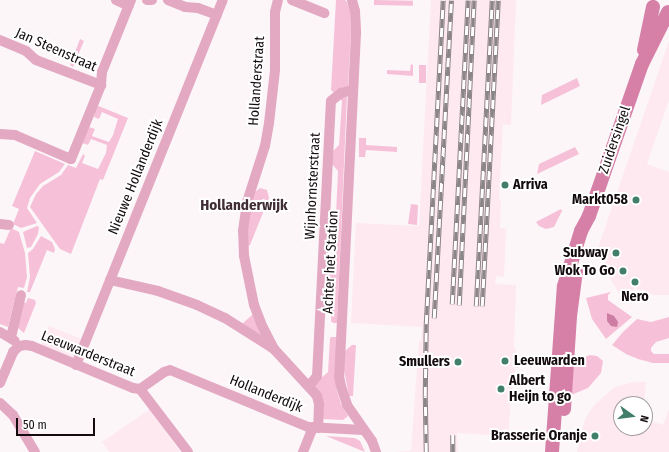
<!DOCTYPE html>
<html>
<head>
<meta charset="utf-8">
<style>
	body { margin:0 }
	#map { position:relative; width:669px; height:452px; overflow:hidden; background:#fcf6f9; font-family:"Fira Sans Condensed",sans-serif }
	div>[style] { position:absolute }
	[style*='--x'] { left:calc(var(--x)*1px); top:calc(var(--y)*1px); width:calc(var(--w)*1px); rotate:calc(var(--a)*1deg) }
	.built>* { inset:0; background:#fee9f1; transform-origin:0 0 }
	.green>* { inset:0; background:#f6c1d8; transform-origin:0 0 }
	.water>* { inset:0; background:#cd7ca2 }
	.street>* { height:10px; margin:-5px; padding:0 5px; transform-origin:5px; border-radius:5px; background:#e4a9c2 }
	.secondary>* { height:14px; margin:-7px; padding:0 7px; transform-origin:7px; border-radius:7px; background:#d680a8 }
	.rail>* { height:4.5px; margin-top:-2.25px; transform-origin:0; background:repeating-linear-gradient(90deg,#fff 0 9px,#8c8588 0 18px); box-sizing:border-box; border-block:1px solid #8c8588 }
	.dots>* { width:11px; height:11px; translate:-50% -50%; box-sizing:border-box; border:2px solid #fff; border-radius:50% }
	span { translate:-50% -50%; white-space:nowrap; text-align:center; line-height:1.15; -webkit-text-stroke:4px #fff; paint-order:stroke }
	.street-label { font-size:14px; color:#130b0e }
	.poi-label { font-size:14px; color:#130b0e; font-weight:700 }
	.left { translate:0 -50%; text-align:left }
	.right { translate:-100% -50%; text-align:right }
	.neighbourhood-label { font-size:15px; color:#402d35; font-weight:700 }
	.north { position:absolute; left:613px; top:396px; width:40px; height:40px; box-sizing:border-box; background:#fff; border:1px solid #a19d9f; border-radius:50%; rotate:104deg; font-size:11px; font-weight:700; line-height:16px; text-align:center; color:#130b0e }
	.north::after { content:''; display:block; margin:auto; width:14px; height:18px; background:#417f6b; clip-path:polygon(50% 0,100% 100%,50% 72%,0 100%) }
	.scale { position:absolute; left:16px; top:418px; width:79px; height:18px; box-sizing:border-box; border:2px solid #130b0e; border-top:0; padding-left:5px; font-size:12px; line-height:14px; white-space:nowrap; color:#130b0e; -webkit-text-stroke:3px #fff; paint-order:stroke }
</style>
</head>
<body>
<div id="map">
	<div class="built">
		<div style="clip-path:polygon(431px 0,516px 0,511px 125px,503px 124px,499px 200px,501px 200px,500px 228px,506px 229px,504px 277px,496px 276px,495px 284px,516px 285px,514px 348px,516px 350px,516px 355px,519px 355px,519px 368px,515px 368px,515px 373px,513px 373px,508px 436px,457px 433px,458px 452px,392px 452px,411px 451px,419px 341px,421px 341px,422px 327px,351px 323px,356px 223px,419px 226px)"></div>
		<div style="clip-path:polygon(669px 41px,669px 100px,647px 164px,669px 172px,669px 295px,653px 295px,635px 288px,630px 296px,619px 293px,609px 277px,602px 251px,598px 248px)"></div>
		<div style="left:49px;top:326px;width:37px;height:21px;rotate:22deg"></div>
		<div style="clip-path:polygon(633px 382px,646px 382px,644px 404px,621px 404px,621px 428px,645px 428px,645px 419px,663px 425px,669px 409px,669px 452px,577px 452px,585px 419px,594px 405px,615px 387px)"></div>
		<div style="clip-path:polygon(150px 409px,180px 452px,109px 452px,102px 442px)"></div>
	</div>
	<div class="green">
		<div style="clip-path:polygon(336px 0,345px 0,347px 2px,350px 10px,351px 31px,348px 87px,334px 93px,331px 90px)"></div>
		<div style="left:374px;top:0;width:39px;height:5px;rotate:1deg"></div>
		<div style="clip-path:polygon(80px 39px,84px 41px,73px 67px,70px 65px)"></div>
		<div style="clip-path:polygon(411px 64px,413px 65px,413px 76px,387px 74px,387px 70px,410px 71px)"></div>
		<div style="left:419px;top:65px;width:7px;height:18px"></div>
		<div style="clip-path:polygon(577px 78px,580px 86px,541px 105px,542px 95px)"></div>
		<div style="clip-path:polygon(347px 96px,337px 323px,333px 323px,331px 321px,332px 302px,325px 294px,325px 278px,333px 270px,335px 238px,328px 230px,328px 222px,336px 214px,338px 171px,331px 163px,332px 152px,339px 145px,342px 101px,339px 98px)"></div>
		<div style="clip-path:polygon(96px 105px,128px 118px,103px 180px,100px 179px,71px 254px,60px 249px,30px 207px,36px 194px,43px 186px,61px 175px,68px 165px,76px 168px,83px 154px,85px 156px,82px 163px,98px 169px,106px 153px,107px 145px,91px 139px,88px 145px,82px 143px,89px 127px,95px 129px,92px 136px,109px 142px,113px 135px,118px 119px,102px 112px,99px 119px,94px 117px)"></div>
		<div style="clip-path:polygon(359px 138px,366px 138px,366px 145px,397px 147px,397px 152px,366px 150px,365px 157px,359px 157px)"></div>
		<div style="clip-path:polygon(575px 147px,579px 154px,537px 174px,539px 164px)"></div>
		<div style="clip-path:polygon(35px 151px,65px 164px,59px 172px,40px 184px,30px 198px,27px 208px,37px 223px,21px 228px,13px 224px,19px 209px,12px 206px)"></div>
		<div style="clip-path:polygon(260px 188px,267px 190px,269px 198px,250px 245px,248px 246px,248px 213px,255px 192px)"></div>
		<div style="clip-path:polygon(411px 204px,418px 205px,417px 225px,408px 224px)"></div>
		<div style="clip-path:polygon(561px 209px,562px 211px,554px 227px,546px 229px,539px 226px,536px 222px)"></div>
		<div style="clip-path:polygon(37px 226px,39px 227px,38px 234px,31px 247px,27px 248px,23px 232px)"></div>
		<div style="clip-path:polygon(11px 228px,19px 232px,25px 253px,27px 277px,24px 288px,18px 287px,8px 327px,0 324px,0 243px,4px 244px)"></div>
		<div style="clip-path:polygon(41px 236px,52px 242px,55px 249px,54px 253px,47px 250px,30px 292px,27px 292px,30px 277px,28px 253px,33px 249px)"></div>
		<div style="clip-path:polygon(611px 292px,608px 295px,608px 300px,632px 317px,606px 339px,592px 319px,586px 298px)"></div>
		<div style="clip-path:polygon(28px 298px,35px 300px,36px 303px,24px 333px,18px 328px,21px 301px,26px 303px)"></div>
		<div style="clip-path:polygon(253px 314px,262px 335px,261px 336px,242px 324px)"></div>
		<div style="clip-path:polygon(669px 317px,669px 338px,656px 342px,651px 348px,651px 351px,654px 354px,669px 354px,669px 363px,653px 363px,638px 359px,626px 354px,612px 345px,623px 332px,637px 319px,651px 322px)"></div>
		<div style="clip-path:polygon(331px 337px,336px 337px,336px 387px,341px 404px,348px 416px,343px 420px,322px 419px,314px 385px,328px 372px,330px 338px)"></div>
		<div style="clip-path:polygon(352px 345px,356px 345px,353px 396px,349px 396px,344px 370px,345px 351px)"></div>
		<div style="clip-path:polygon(590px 355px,597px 356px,603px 361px,601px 373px,588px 388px,571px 395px,573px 362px)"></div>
		<div style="clip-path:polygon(326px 436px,355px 438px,360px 441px,365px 452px)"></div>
	</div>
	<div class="water">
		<div style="clip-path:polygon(607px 313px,614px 316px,618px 322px,617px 327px,611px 326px,607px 321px)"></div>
	</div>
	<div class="street">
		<div style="--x:116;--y:0;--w:14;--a:25"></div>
		<div style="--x:147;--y:0;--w:5;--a:0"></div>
		<div style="--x:168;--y:0;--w:18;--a:22"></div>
		<div style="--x:185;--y:7;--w:13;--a:4"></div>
		<div style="--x:198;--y:8;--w:20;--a:20"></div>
		<div style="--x:292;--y:0;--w:35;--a:22"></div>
		<div style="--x:352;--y:0;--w:11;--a:75"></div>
		<div style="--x:355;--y:11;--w:22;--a:87"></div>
		<div style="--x:356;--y:33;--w:343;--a:92.8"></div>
		<div style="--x:339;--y:376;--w:10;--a:79"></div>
		<div style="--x:341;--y:386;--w:20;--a:72"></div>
		<div style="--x:347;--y:405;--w:44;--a:55.2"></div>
		<div style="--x:372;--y:441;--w:12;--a:70"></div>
		<div style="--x:0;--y:40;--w:28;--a:23"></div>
		<div style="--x:26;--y:51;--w:13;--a:42"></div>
		<div style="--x:36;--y:60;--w:70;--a:21"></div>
		<div style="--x:0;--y:134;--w:15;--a:4"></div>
		<div style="--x:15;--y:135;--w:61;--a:23.2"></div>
		<div style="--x:71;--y:159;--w:80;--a:-67.9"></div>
		<div style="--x:101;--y:85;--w:13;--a:-86"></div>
		<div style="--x:102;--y:72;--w:78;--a:-68.1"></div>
		<div style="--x:0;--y:224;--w:9;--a:6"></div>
		<div style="--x:110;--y:280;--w:49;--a:12.9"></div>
		<div style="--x:158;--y:291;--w:41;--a:19.7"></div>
		<div style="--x:197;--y:305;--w:31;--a:25"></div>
		<div style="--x:225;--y:318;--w:58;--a:32.3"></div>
		<div style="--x:274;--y:349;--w:64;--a:47.5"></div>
		<div style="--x:317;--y:396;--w:8;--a:76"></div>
		<div style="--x:319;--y:404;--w:24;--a:92"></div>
		<div style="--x:0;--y:332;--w:17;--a:31"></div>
		<div style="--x:11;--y:337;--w:43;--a:-76.6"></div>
		<div style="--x:19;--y:346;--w:7;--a:-8"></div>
		<div style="--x:26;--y:345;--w:6;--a:9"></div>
		<div style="--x:32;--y:346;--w:109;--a:22.6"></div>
		<div style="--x:133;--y:388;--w:7;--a:8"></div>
		<div style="--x:140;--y:389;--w:79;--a:52.7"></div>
		<div style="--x:274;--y:349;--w:29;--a:-117"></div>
		<div style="--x:261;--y:323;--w:19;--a:-111"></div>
		<div style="--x:254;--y:305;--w:50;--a:-101.5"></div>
		<div style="--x:244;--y:256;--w:25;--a:-92"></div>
		<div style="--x:243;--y:231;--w:29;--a:-82"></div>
		<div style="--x:247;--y:202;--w:59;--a:-72.2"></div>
		<div style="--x:265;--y:146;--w:23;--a:-80"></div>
		<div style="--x:269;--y:123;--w:53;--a:-83.5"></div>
		<div style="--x:275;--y:70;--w:58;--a:-90"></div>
		<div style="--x:275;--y:12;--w:12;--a:-76"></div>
		<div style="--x:76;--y:365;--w:393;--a:-68.1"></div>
		<div style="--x:0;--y:383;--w:34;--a:-67"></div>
		<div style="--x:13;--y:352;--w:8;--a:-45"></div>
		<div style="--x:309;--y:386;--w:13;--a:-51"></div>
		<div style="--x:317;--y:376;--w:275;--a:-87.1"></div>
		<div style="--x:331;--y:101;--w:13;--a:-39"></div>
		<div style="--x:341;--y:93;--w:12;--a:-14"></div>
		<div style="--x:140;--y:389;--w:29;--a:-35"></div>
		<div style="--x:164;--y:372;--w:6;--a:-18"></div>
		<div style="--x:170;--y:370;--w:149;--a:22.4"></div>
		<div style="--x:308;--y:427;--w:55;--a:3.1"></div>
		<div style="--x:0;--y:403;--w:18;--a:43"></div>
		<div style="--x:13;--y:415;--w:43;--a:59.3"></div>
		<div style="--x:303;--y:452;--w:27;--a:-68"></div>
	</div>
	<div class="secondary">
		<div style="--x:644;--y:50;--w:44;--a:-78.2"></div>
		<div style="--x:564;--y:409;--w:93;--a:-86.3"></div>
		<div style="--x:570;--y:316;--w:45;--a:-82.4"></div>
		<div style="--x:552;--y:452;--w:166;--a:-85.9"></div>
		<div style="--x:564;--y:286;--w:58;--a:-72.8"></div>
		<div style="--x:581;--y:231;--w:17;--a:-62"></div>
		<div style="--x:589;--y:216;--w:161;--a:-70.8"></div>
		<div style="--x:642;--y:64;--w:58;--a:-63.4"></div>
	</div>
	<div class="rail">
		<div style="--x:452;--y:304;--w:304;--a:-87"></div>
		<div style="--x:459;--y:305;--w:305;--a:-87.2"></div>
		<div style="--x:476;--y:306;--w:306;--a:-87"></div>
		<div style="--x:482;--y:306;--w:306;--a:-87"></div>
		<div style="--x:434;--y:318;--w:318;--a:-86.9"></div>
		<div style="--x:453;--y:435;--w:17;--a:90"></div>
		<div style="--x:426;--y:452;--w:56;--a:-91"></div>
		<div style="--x:425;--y:396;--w:72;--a:-89.2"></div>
		<div style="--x:426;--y:324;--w:324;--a:-87"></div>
	</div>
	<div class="dots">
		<div style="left:505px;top:185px;background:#417f6b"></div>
		<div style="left:636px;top:200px;background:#417f6b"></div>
		<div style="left:616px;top:253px;background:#417f6b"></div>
		<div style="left:623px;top:271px;background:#417f6b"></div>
		<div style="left:635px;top:282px;background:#417f6b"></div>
		<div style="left:505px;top:361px;background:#417f6b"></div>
		<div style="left:458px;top:362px;background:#417f6b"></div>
		<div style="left:501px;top:389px;background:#417f6b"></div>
		<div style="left:595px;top:436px;background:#417f6b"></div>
	</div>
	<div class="street-label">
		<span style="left:56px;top:50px;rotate:24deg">Jan Steenstraat</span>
		<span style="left:257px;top:81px;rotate:-86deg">Hollanderstraat</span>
		<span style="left:615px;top:140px;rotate:-71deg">Zuidersingel</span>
		<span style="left:136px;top:177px;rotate:-68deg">Nieuwe Hollanderdijk</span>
		<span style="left:313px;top:186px;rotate:-87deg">Wijnhornsterstraat</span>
		<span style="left:331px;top:262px;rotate:-87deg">Achter het Station</span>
		<span style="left:88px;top:354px;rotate:22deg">Leeuwarderstraat</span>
		<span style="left:266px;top:394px;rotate:22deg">Hollanderdijk</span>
	</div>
	<div class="poi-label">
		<span class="left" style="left:513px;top:185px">Arriva</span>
		<span class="right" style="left:628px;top:200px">Markt058</span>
		<span class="right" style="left:608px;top:253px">Subway</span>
		<span class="right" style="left:615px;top:271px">Wok To Go</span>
		<span style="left:635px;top:297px">Nero</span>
		<span class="left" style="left:514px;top:361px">Leeuwarden</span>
		<span class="right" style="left:450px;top:362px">Smullers</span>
		<span class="left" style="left:509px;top:389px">Albert<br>Heijn to go</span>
		<span class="right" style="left:587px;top:436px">Brasserie Oranje</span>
	</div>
	<div class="neighbourhood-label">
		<span style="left:244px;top:206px">Hollanderwijk</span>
	</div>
	<div class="north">N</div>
	<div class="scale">50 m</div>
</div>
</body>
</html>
